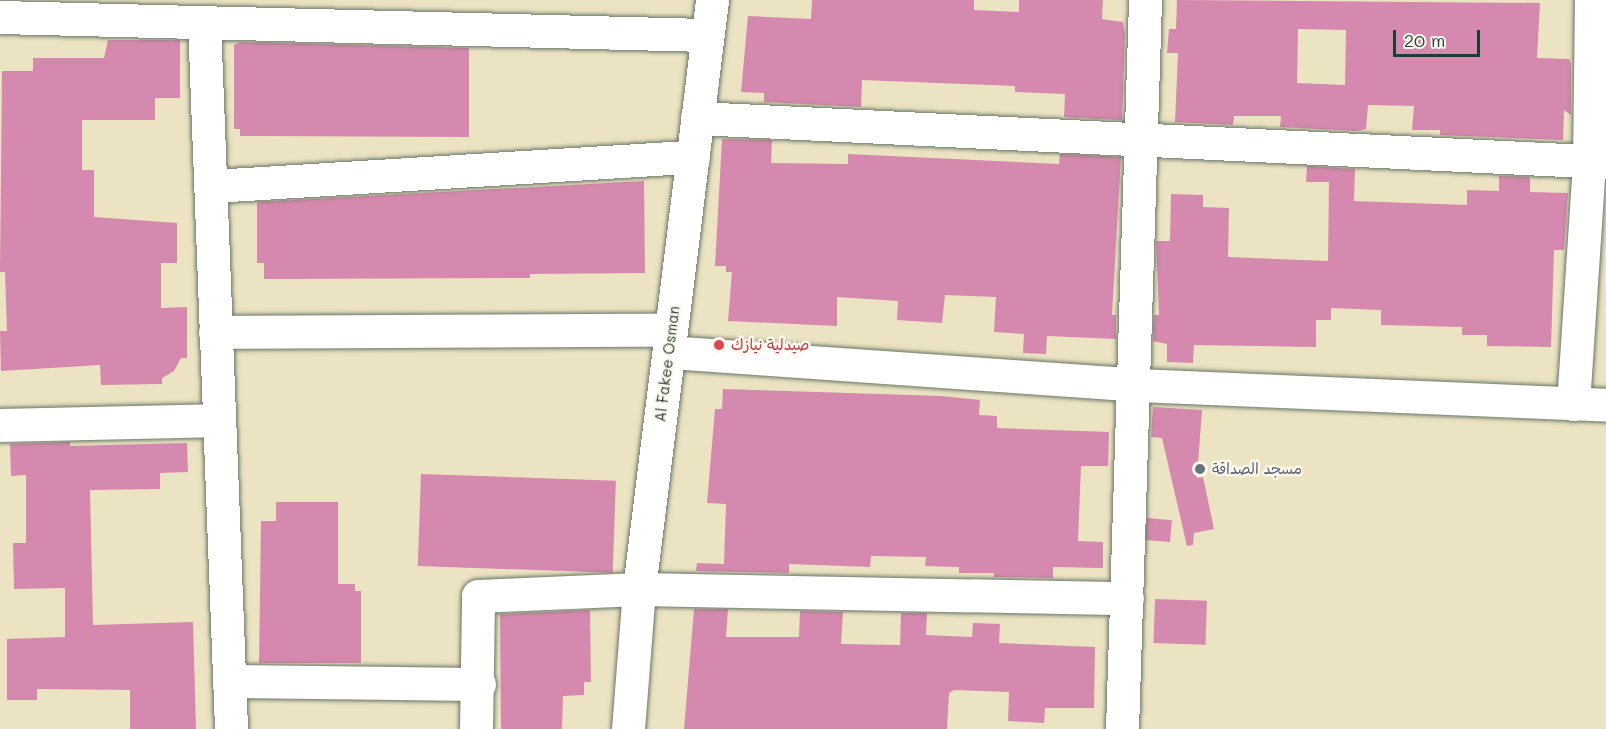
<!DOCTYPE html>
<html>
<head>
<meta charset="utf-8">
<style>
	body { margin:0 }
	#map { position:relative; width:1606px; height:729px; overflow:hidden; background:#ece3c3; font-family:Mali,"Playpen Sans Arabic",sans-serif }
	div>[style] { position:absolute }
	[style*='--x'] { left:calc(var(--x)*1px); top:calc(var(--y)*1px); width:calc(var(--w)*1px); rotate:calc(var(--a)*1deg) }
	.building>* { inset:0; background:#d689ae; transform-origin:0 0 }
	.roads { filter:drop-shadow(0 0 2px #677766) drop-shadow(0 0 2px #677766) }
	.minor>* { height:33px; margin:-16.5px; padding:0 16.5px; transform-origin:16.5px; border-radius:16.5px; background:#fff }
	.tertiary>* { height:33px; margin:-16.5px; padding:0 16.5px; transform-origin:16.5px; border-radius:16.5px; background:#fff }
	.dots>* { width:16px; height:16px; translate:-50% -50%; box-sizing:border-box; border:3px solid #fbf7ec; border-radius:50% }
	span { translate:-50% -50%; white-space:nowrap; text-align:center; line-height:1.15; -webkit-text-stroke:5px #fbf7ec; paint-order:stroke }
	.health-label { font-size:15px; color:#be3a42 }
	.left { translate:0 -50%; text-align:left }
	.street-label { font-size:15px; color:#1f3d34 }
	.worship-label { font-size:15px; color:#5b616d }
	.scale { position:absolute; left:1393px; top:30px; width:87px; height:27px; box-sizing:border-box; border:3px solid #1f3d34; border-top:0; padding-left:8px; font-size:18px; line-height:21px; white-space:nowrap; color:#1f3d34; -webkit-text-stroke:4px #fbf7ec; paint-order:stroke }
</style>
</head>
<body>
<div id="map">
	<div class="building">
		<div style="clip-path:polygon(812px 0,974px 0,974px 10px,1019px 12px,1019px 0,1103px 0,1102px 19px,1123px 22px,1125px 34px,1122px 120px,1064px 117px,1065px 94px,1015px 92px,1015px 86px,862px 80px,861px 107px,764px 102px,764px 93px,741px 92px,748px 16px,811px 19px)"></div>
		<div style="clip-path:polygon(evenodd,1177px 0,1540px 3px,1537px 58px,1569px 59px,1571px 64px,1571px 115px,1564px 110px,1563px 140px,1440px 135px,1440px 130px,1412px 130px,1414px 106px,1368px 105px,1366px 129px,1356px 131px,1280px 127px,1281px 116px,1234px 116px,1233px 125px,1175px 122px,1178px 53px,1167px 53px,1169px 29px,1176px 29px,1177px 0,1298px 29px,1346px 30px,1345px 85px,1297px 83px,1298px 29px)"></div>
		<div style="clip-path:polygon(108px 40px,180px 40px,180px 98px,155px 98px,155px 120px,82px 120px,82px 170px,94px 170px,94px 217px,177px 223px,177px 263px,161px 263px,161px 308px,187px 307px,187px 358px,181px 358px,174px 371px,162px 378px,162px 384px,101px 385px,100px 365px,1px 371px,0 331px,7px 331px,5px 272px,0 272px,2px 71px,33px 71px,33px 58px,104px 58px)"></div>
		<div style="clip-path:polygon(240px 42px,469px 48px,469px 137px,240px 136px,240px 129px,234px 129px,234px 45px)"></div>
		<div style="clip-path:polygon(722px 139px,772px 140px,771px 163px,848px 164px,848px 154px,1059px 164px,1060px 154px,1121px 157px,1112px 315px,1116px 315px,1116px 339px,1047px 336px,1046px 354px,1023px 353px,1024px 334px,994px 332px,996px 297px,945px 295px,942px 323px,897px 320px,898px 301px,837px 297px,837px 326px,728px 321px,732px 272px,726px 272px,726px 266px,715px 266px)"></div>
		<div style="clip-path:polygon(1307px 166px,1355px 169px,1354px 201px,1467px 205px,1467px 190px,1499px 191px,1499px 176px,1530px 177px,1530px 192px,1568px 193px,1564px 250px,1554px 250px,1551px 347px,1487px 346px,1487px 335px,1462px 335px,1462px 327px,1381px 325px,1381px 310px,1331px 308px,1331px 320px,1316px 320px,1316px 347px,1194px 345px,1193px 363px,1167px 362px,1167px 344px,1153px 341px,1154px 315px,1159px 315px,1156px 241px,1170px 241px,1171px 194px,1203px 195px,1203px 207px,1229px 208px,1228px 257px,1328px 261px,1329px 182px,1306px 182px)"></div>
		<div style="clip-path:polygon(644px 181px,645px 273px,530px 274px,530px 278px,264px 279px,264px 263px,257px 263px,257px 202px)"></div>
		<div style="clip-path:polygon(723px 389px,942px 396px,980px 400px,979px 415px,997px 416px,997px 428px,1109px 432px,1108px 466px,1081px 466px,1078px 541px,1103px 542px,1103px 568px,1053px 567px,1053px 578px,994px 577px,994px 573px,959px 573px,959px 567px,925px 566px,926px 557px,871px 556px,870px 567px,789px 564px,789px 573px,696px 571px,697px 563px,724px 564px,726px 504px,707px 503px,715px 409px,722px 409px)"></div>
		<div style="clip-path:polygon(1153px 407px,1202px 410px,1197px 478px,1203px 477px,1214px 529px,1194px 533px,1193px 545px,1187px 546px,1162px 438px,1151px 437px)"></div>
		<div style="clip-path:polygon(70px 442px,70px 446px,187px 443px,188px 472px,160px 473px,160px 489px,90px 490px,93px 625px,193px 622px,196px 729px,130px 729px,130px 690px,37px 689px,37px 700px,7px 700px,7px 639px,65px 637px,65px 588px,14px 589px,13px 543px,26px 543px,26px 475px,11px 476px,10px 444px)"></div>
		<div style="left:421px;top:474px;width:195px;height:92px;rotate:2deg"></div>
		<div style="clip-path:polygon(276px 502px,338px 502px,338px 584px,355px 584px,355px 591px,361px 591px,361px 663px,259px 663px,261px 521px,276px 521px)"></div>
		<div style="left:1147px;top:518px;width:25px;height:22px;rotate:5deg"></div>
		<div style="left:1155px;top:599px;width:52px;height:44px;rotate:2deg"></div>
		<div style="clip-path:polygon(694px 609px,728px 609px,726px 637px,799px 637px,800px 611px,843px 612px,841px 644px,900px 645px,901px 613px,927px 613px,926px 635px,972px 637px,973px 623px,1000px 624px,999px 643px,1095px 647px,1094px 708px,1045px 708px,1044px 723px,1008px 721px,1009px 692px,954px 690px,949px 693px,947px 729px,684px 729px)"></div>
		<div style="clip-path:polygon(590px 610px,591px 682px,584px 682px,584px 695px,563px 696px,562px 729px,501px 729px,500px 614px)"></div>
	</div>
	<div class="roads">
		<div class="minor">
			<div style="--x:0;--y:17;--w:707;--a:1.46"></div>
			<div style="--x:204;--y:22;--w:708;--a:87.81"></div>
			<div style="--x:697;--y:118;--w:910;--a:2.77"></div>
			<div style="--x:213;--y:186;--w:481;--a:-3.5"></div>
			<div style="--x:215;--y:332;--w:456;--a:-0.3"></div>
			<div style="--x:669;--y:352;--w:468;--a:4"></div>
			<div style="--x:1136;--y:385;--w:470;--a:2.4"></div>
			<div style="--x:1573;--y:404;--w:243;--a:-86.2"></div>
			<div style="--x:1589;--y:162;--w:162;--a:-89.3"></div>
			<div style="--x:0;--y:425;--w:219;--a:-1.3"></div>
			<div style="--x:231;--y:681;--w:248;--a:0.7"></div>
			<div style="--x:476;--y:729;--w:133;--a:-89.1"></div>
			<div style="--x:478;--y:596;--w:161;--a:-2.5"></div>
			<div style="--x:639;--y:589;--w:488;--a:1.1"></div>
			<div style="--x:1122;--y:729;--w:729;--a:-88.19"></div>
		</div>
		<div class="tertiary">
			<div style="--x:628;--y:729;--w:140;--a:-85.5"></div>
			<div style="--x:639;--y:589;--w:594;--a:-82.93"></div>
		</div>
	</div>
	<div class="dots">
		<div style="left:719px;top:345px;background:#e0444e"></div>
		<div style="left:1200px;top:469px;background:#6b7280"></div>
	</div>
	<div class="health-label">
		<span class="left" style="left:731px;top:345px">صيدلية نيازك</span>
	</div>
	<div class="street-label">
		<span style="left:667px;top:364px;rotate:-83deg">Al Fakee Osman</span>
	</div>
	<div class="worship-label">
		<span class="left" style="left:1212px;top:469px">مسجد الصداقة</span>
	</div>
	<div class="scale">20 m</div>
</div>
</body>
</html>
